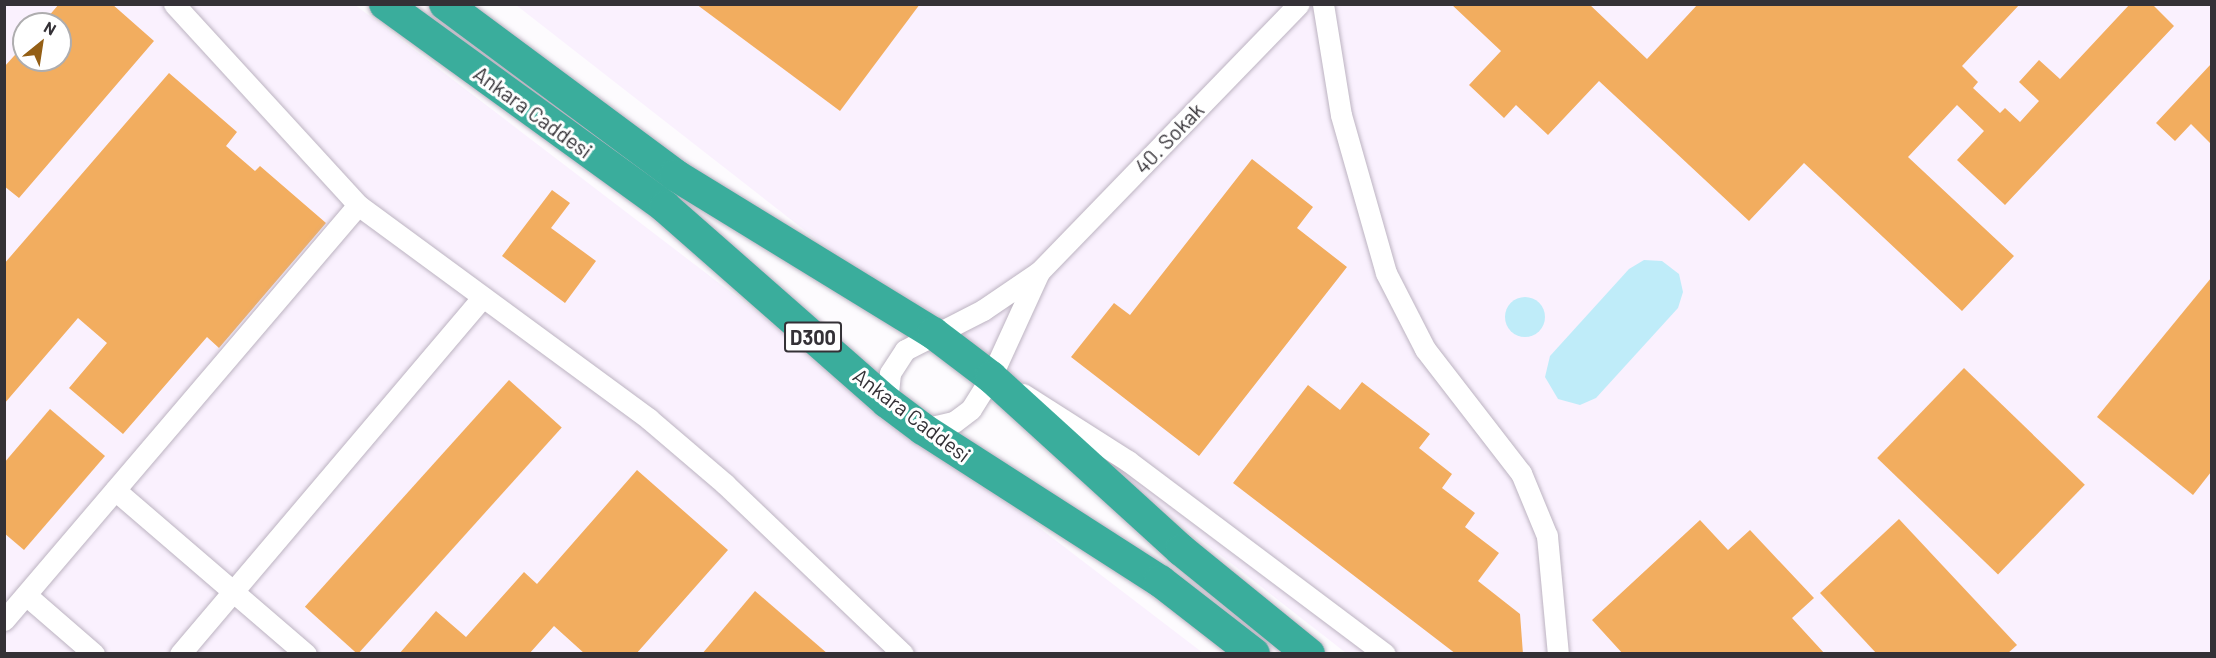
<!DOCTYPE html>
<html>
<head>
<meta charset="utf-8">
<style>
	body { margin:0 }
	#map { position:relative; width:2216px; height:658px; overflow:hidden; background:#fdfbfe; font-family:Barlow,sans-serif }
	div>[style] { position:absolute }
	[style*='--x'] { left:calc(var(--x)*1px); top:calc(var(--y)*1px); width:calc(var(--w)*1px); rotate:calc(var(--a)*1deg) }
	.built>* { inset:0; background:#faf1fe }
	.water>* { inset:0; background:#bfecf9 }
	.round { border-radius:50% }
	.building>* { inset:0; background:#f2ad5f; transform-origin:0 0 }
	.roads { filter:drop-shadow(0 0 2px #bcb3c1) drop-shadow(0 0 2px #bcb3c1) }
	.minor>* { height:21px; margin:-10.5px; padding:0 10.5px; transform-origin:10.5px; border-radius:10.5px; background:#fff }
	.highway>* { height:32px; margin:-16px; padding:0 16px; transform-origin:16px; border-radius:16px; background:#3aad9c }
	span { translate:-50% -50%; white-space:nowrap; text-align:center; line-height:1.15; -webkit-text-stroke:6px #fff; paint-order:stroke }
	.shield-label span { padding:2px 4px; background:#fff; border:2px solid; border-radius:4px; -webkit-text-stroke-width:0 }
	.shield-label { font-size:20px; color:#343136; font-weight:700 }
	.street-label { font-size:21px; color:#343136 }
	.frame { position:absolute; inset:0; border:6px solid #343136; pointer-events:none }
	.north { position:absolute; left:12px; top:12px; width:60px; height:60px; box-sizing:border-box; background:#fff; border:2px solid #aeadaf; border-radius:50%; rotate:30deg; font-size:16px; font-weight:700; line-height:24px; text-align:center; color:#343136 }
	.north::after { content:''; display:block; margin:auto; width:21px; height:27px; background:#945f15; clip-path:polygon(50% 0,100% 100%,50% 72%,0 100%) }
</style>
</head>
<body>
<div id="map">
	<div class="built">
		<div style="clip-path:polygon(evenodd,354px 4px,1203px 653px,5px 654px,5px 5px,354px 4px,24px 24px,60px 24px,60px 60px,24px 60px,24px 24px)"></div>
		<div style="clip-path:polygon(516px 5px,2211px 5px,2211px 653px,1346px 653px)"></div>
	</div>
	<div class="water">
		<div style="clip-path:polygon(1644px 260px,1662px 261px,1679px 274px,1683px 292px,1678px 308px,1596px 398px,1580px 405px,1558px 399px,1545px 377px,1550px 356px,1629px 269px)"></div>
		<div class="round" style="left:1505px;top:297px;width:40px;height:40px"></div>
	</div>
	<div class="building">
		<div style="clip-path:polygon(59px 4px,112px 4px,154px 41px,19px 198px,4px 186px,4px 67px,24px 45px,24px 60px,60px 60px,60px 24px,42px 24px)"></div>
		<div style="clip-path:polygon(696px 4px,920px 4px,840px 111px)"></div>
		<div style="clip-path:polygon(1451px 4px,1589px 4px,1647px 59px,1698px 4px,2020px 4px,1962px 66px,1978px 82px,1973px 88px,2000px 113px,2005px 108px,2020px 122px,2039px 101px,2019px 82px,2039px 60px,2060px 79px,2130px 4px,2152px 4px,2174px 26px,2005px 205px,1957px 160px,1984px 131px,1957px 105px,1908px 157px,2014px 256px,1962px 311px,1804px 163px,1749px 221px,1599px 81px,1548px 135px,1516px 105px,1504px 118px,1469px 85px,1501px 51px)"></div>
		<div style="clip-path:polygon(2211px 64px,2211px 144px,2191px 124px,2175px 141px,2156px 123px)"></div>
		<div style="clip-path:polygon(169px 73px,237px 132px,226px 146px,255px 171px,260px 166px,326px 223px,219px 348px,207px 337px,123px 434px,69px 388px,107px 343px,78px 318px,4px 404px,4px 264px)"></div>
		<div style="clip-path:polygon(1252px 159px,1313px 207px,1297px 228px,1347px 267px,1199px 456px,1071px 357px,1114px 303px,1130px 315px)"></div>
		<div style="clip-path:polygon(552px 190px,570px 203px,551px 228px,596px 261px,565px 303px,502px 256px)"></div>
		<div style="clip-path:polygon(2211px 278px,2211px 472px,2193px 495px,2097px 417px)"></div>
		<div style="left:1964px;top:368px;width:168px;height:125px;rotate:44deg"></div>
		<div style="left:509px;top:380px;width:71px;height:305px;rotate:42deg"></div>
		<div style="clip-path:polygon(1362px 382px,1430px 434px,1419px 448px,1452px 474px,1442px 488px,1475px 513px,1465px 527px,1499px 553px,1478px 581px,1520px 614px,1523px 654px,1456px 654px,1233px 483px,1308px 385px,1340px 410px)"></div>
		<div style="clip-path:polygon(50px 409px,105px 456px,24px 550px,4px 533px,4px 463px)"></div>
		<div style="clip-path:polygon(637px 470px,728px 550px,636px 654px,585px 654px,554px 626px,529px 654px,399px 654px,436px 611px,466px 637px,524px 572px,537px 584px)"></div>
		<div style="clip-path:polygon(1899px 519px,2017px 645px,2007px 654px,1877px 654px,1820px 593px)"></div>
		<div style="clip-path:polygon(1700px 520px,1728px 550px,1750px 530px,1814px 598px,1792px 618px,1825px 654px,1623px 654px,1592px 620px)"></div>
		<div style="clip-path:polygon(755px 591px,828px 654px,702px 654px)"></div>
	</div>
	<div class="roads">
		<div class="minor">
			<div style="--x:174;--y:4;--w:273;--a:47.5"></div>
			<div style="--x:358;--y:205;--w:361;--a:36.3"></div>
			<div style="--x:649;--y:419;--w:100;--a:40.5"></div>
			<div style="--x:725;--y:484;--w:246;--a:43.7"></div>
			<div style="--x:1323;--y:4;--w:112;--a:80.8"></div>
			<div style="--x:1341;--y:115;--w:164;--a:74.1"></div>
			<div style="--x:1386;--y:273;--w:85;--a:62.8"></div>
			<div style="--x:1425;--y:349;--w:157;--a:52.3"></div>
			<div style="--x:1521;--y:473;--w:68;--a:67.6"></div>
			<div style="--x:1547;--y:536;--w:119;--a:84.7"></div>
			<div style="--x:1023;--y:394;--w:125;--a:32.5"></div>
			<div style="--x:1128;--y:461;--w:321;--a:36.9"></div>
			<div style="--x:887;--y:402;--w:29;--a:-84"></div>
			<div style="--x:890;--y:373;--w:27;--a:-57"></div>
			<div style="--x:905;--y:350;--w:88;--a:-27.1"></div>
			<div style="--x:983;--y:310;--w:68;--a:-34.2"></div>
			<div style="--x:1039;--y:272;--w:373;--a:-45.9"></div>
			<div style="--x:923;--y:429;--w:32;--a:-13"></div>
			<div style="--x:954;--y:422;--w:21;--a:-37"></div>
			<div style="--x:971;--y:409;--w:38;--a:-58"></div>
			<div style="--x:991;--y:377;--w:115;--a:-65.4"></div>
			<div style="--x:115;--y:490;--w:252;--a:40.7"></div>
			<div style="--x:26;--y:595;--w:90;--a:40.9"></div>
			<div style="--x:4;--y:620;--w:545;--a:-49.54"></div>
			<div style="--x:180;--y:654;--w:468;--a:-49.7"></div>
		</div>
		<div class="highway">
			<div style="--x:385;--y:4;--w:346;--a:35.9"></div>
			<div style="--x:665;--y:207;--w:295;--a:41.3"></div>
			<div style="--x:887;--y:402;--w:45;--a:36.9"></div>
			<div style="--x:923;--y:429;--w:282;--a:32.7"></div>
			<div style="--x:1160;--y:581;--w:119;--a:37.8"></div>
			<div style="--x:445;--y:4;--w:287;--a:36.6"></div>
			<div style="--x:675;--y:175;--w:303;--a:31.5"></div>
			<div style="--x:933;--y:333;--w:73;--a:37.2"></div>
			<div style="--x:991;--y:377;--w:257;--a:42.3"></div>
			<div style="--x:1181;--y:550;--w:165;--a:39.1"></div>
		</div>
	</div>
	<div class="shield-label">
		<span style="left:813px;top:337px">D300</span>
	</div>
	<div class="street-label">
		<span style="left:533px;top:112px;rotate:36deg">Ankara Caddesi</span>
		<span style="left:1169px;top:138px;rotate:-46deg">40. Sokak</span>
		<span style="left:912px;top:415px;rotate:37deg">Ankara Caddesi</span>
	</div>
	<div class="frame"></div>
	<div class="north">N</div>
</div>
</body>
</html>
